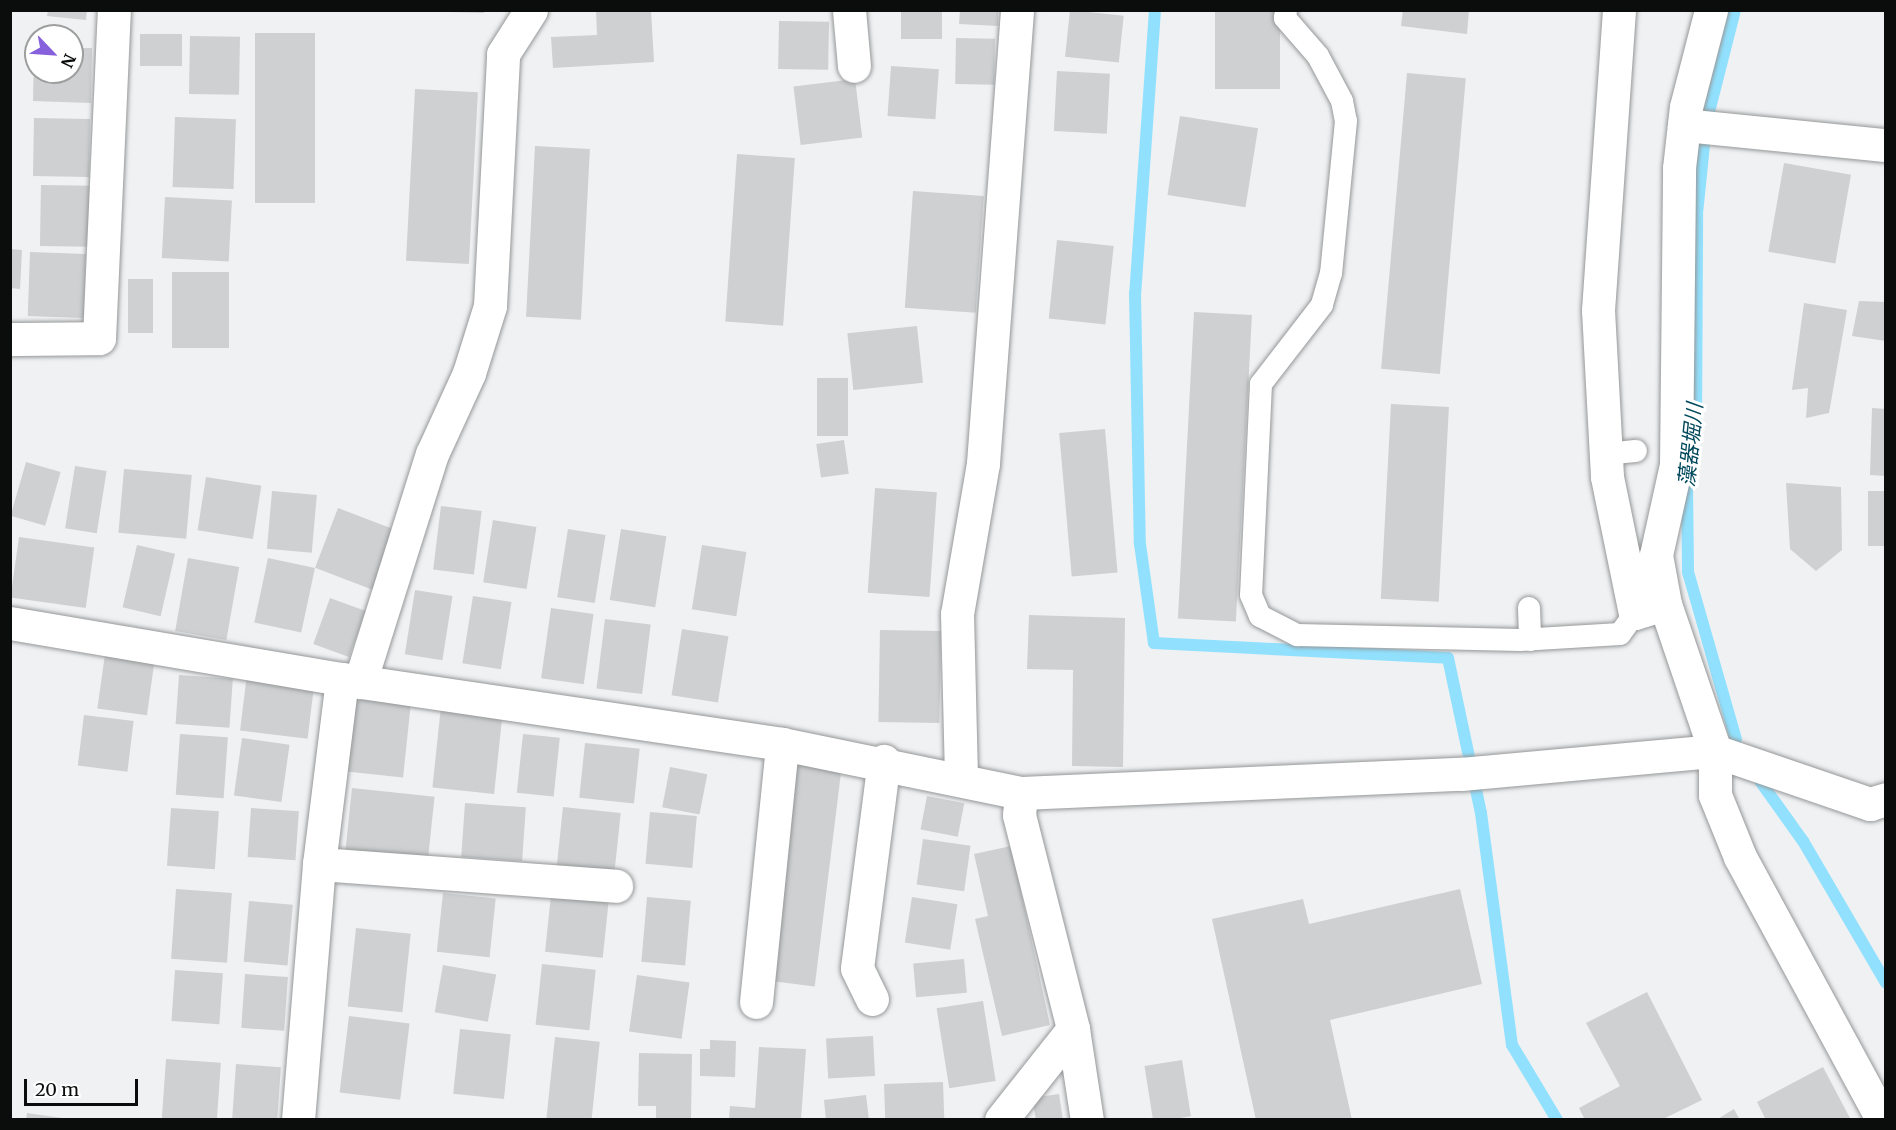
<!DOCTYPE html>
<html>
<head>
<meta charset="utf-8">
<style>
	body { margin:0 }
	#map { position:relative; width:1896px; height:1130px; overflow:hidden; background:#f0f1f3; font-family:Merriweather,"Noto Sans JP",serif }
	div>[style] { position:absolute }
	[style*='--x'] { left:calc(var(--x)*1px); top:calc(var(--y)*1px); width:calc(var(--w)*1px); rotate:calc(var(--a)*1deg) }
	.stream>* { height:12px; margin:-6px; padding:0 6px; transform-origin:6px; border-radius:6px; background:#91e1fe }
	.building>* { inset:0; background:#ced0d1; transform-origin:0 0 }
	.roads { filter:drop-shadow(0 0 2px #959798) drop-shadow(0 0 2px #959798) }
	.lane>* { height:22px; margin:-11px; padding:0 11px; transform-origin:11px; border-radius:11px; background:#fff }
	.street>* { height:33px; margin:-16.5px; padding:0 16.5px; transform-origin:16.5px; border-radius:16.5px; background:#fff }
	span { translate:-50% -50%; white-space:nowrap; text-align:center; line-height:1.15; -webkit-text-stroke:6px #fff; paint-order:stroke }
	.water-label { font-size:21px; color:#00495c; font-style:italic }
	.frame { position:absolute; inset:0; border:12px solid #0b0c0c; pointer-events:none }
	.north { position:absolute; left:24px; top:24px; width:60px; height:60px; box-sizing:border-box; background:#fff; border:2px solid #9d9e9e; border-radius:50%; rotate:115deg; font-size:16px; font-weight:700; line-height:24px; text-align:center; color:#0b0c0c }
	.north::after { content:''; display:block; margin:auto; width:21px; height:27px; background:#8761dc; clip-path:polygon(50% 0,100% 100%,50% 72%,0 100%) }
	.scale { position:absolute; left:24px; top:1079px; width:114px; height:27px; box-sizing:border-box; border:3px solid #0b0c0c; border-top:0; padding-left:8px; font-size:18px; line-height:21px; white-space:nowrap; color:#0b0c0c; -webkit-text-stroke:4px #fff; paint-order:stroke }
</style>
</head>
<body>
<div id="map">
	<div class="stream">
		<div style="--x:1155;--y:10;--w:284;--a:94"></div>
		<div style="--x:1135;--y:293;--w:251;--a:88.9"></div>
		<div style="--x:1140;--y:544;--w:100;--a:82"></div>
		<div style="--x:1154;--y:643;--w:294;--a:2.9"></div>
		<div style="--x:1448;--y:658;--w:158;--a:78"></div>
		<div style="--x:1481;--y:813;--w:234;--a:82.4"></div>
		<div style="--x:1512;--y:1045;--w:87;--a:59"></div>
		<div style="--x:1708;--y:116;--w:109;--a:-75.7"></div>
		<div style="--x:1690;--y:469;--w:38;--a:-81"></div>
		<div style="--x:1696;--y:431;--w:217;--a:-89.7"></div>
		<div style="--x:1697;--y:214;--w:69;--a:-84.2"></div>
		<div style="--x:1687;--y:486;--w:86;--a:89.3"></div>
		<div style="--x:1688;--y:572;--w:174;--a:74"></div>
		<div style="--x:1760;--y:781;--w:74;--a:54.4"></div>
		<div style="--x:1803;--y:841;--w:164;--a:59.7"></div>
	</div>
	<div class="building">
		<div style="clip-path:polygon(48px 10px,87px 10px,86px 20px,47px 16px)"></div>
		<div style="clip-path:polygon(448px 10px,484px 10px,484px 13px,448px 12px)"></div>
		<div style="clip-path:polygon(596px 10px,651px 10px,654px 62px,553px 68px,551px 37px,597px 35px)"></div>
		<div style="left:901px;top:10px;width:41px;height:29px"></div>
		<div style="clip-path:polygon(960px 10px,998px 10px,998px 26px,959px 24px)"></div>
		<div style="left:1070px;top:10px;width:54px;height:47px;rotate:6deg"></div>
		<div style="left:1215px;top:10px;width:65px;height:79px"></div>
		<div style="clip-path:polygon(1403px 10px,1469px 10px,1467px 34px,1401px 26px)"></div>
		<div style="left:779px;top:21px;width:50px;height:48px;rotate:1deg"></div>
		<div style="left:255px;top:33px;width:60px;height:170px"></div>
		<div style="left:140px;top:34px;width:42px;height:32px"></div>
		<div style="left:190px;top:36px;width:50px;height:58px;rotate:1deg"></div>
		<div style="left:956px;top:38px;width:39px;height:46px;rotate:1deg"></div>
		<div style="clip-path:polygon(72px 48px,92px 48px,91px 103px,33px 101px,34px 49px,36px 72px,72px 72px)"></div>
		<div style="left:891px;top:66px;width:48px;height:50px;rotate:4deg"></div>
		<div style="left:1057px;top:71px;width:53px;height:60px;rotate:3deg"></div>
		<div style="left:1407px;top:73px;width:59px;height:297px;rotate:5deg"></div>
		<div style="left:855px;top:79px;width:59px;height:62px;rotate:83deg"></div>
		<div style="left:415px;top:89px;width:63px;height:172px;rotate:3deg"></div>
		<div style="left:1180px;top:116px;width:79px;height:80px;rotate:9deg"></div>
		<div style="left:175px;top:117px;width:61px;height:70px;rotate:2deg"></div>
		<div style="left:34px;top:118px;width:56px;height:58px;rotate:1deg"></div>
		<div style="left:535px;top:146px;width:55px;height:171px;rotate:3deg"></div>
		<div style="left:737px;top:154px;width:58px;height:168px;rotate:4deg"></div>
		<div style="left:1784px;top:163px;width:68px;height:90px;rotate:10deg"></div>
		<div style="left:41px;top:185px;width:50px;height:61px;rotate:1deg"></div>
		<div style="left:913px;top:191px;width:71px;height:117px;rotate:4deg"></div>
		<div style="left:165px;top:197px;width:67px;height:61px;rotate:3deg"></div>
		<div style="left:1057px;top:240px;width:57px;height:79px;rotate:6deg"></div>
		<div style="clip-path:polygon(10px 249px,22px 250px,20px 289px,10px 288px)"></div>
		<div style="left:30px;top:252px;width:56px;height:64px;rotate:2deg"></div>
		<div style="left:172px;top:272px;width:57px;height:76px"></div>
		<div style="left:128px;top:279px;width:25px;height:54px"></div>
		<div style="clip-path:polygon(1859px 301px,1886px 302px,1886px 341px,1852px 336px)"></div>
		<div style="clip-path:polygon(1804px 303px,1847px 310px,1829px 413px,1806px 418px,1808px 388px,1792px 390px)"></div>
		<div style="left:1194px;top:312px;width:58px;height:307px;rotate:3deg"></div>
		<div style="left:917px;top:326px;width:57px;height:70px;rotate:84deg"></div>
		<div style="left:848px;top:378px;width:58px;height:31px;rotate:90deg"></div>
		<div style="left:1391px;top:404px;width:58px;height:195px;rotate:3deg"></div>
		<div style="clip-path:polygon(1872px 408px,1886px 409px,1886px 476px,1870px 475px)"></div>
		<div style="left:1105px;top:429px;width:144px;height:46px;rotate:85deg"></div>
		<div style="left:844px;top:440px;width:34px;height:28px;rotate:82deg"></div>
		<div style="left:26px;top:462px;width:36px;height:56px;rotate:16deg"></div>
		<div style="left:75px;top:466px;width:32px;height:63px;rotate:9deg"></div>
		<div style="left:124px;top:469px;width:68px;height:64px;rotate:5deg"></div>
		<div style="left:206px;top:477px;width:56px;height:54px;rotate:9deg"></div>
		<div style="clip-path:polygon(1786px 483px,1841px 487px,1842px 550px,1816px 571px,1790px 549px)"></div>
		<div style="left:875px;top:488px;width:62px;height:105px;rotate:4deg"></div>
		<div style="left:272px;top:491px;width:45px;height:58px;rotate:5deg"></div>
		<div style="left:1868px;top:491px;width:18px;height:55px"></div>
		<div style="left:441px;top:506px;width:41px;height:64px;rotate:7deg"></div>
		<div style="left:338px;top:508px;width:63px;height:64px;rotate:21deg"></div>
		<div style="left:493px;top:520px;width:44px;height:63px;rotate:9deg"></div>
		<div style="left:568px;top:529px;width:38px;height:69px;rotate:9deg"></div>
		<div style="left:621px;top:529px;width:46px;height:72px;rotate:9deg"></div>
		<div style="left:19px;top:537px;width:76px;height:61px;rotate:8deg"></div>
		<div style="left:137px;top:545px;width:39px;height:64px;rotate:13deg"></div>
		<div style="left:702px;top:545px;width:45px;height:65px;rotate:9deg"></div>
		<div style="left:188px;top:558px;width:52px;height:74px;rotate:10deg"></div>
		<div style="left:268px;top:558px;width:48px;height:66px;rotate:12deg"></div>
		<div style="left:415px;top:590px;width:38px;height:65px;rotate:9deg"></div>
		<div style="left:473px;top:596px;width:39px;height:68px;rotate:9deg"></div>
		<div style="left:330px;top:598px;width:38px;height:49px;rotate:20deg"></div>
		<div style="left:551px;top:608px;width:43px;height:71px;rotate:8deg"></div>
		<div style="clip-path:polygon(1029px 615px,1125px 618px,1123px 767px,1072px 766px,1073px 670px,1027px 669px)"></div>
		<div style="left:605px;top:619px;width:46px;height:70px;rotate:7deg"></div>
		<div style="left:682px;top:629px;width:47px;height:67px;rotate:9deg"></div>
		<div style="left:880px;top:630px;width:61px;height:92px;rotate:1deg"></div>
		<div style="left:106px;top:647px;width:50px;height:62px;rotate:8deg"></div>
		<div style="left:247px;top:674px;width:68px;height:57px;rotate:7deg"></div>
		<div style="left:179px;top:675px;width:54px;height:49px;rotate:4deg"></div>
		<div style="left:354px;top:699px;width:57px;height:73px;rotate:6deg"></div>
		<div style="left:441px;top:706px;width:62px;height:82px;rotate:6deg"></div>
		<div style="left:84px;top:715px;width:50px;height:51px;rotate:7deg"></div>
		<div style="left:180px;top:734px;width:48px;height:61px;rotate:4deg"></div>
		<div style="left:523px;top:734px;width:37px;height:59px;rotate:6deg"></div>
		<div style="left:242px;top:738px;width:48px;height:58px;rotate:8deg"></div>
		<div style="left:585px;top:743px;width:55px;height:55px;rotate:6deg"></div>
		<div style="left:793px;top:753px;width:50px;height:229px;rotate:7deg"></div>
		<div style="left:670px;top:767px;width:38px;height:41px;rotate:11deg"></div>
		<div style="left:352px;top:788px;width:83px;height:62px;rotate:6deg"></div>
		<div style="left:927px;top:796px;width:38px;height:34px;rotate:11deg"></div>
		<div style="left:465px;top:803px;width:61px;height:54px;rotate:4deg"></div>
		<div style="left:563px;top:807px;width:58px;height:60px;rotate:6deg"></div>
		<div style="left:171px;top:808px;width:48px;height:58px;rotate:4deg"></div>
		<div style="left:251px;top:808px;width:48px;height:49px;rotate:4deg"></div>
		<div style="left:650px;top:812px;width:47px;height:52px;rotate:5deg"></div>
		<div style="left:923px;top:839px;width:48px;height:46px;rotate:8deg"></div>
		<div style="clip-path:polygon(1011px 846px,1050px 1025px,1002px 1036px,975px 919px,988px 916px,974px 854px)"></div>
		<div style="left:176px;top:889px;width:56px;height:70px;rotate:4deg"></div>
		<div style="clip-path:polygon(1460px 889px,1482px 984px,1330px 1020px,1352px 1120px,1256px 1120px,1212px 919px,1303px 899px,1309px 924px)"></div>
		<div style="left:443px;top:893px;width:53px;height:59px;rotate:6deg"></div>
		<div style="left:551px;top:895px;width:58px;height:57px;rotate:6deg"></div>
		<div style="left:647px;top:897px;width:44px;height:65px;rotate:5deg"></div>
		<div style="left:912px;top:897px;width:46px;height:46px;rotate:9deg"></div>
		<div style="left:249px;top:901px;width:44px;height:61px;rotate:5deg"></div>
		<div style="left:356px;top:928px;width:55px;height:79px;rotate:6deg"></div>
		<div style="left:964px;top:959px;width:34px;height:51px;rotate:85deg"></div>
		<div style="left:542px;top:964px;width:54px;height:61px;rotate:6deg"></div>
		<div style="left:443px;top:965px;width:54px;height:48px;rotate:10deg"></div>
		<div style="left:175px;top:970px;width:48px;height:51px;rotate:4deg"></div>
		<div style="left:245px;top:974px;width:43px;height:54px;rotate:4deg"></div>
		<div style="left:637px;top:975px;width:53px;height:57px;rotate:8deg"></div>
		<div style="clip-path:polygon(1647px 992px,1702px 1100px,1661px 1120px,1585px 1120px,1579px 1108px,1620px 1086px,1586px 1023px)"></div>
		<div style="left:983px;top:1001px;width:81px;height:47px;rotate:81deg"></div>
		<div style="left:349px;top:1016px;width:61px;height:77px;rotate:7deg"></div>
		<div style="left:460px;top:1029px;width:51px;height:65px;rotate:6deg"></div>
		<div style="left:873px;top:1036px;width:40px;height:47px;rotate:87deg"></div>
		<div style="left:555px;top:1037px;width:45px;height:83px;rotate:6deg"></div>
		<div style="clip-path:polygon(710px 1040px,736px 1041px,735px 1077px,700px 1076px,700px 1049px,710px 1049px)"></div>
		<div style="clip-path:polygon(759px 1047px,806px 1049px,801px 1120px,729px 1120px,730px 1106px,755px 1108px)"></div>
		<div style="clip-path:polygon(639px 1053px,692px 1054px,691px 1120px,656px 1120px,656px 1106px,638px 1106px)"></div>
		<div style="left:166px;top:1059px;width:55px;height:61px;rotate:4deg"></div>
		<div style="left:1182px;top:1060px;width:57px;height:38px;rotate:81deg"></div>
		<div style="left:236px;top:1064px;width:45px;height:56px;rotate:4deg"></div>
		<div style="clip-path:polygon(1823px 1067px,1851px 1120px,1766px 1120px,1757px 1102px)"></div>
		<div style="left:943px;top:1082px;width:38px;height:59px;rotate:88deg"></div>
		<div style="clip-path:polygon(1059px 1094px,1063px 1120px,1036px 1120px,1032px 1098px)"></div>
		<div style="clip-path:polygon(866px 1095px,869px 1120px,826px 1120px,824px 1100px)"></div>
		<div style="clip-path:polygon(1734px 1109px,1740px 1120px,1716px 1120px)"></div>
		<div style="clip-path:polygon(27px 1113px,62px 1118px,62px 1120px,26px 1120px)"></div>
	</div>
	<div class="roads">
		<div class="lane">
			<div style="--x:1286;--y:10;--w:8;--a:97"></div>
			<div style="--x:1285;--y:18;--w:50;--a:49"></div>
			<div style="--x:1318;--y:56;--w:51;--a:61.9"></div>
			<div style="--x:1342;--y:101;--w:20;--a:79"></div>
			<div style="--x:1346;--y:121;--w:153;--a:95.6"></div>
			<div style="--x:1331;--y:273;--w:33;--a:106"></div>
			<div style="--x:1322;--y:305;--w:100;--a:127.7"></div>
			<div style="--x:1261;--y:384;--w:211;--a:92.7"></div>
			<div style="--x:1251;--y:595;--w:23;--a:67"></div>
			<div style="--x:1260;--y:616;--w:42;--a:27.2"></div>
			<div style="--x:1297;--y:635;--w:223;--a:1.3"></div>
			<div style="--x:1520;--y:640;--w:100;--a:-3.4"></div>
			<div style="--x:1620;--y:634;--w:26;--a:-54"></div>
			<div style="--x:1606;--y:454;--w:30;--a:-6"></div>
			<div style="--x:1529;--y:608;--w:32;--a:88"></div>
		</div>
		<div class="street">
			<div style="--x:849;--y:10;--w:56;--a:84.9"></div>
			<div style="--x:1619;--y:10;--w:301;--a:94"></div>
			<div style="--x:1598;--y:310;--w:167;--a:86.9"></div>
			<div style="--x:1607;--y:477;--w:139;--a:78.4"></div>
			<div style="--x:1635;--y:613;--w:31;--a:-17"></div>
			<div style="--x:1665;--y:604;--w:155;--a:71.2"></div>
			<div style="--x:1715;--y:751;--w:44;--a:90"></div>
			<div style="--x:1715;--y:795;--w:67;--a:68"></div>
			<div style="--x:1740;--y:857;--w:299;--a:61.5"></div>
			<div style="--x:1684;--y:125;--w:203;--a:5.7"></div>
			<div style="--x:10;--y:339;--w:89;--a:-0.6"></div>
			<div style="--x:99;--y:338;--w:328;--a:-87.4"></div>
			<div style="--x:1665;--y:604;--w:50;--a:-100.4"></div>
			<div style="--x:1656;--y:555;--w:92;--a:-77.5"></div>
			<div style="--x:1676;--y:465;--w:297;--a:-89.4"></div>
			<div style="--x:1679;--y:168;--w:61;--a:-83.5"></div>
			<div style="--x:1686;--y:107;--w:100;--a:-75.5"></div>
			<div style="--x:10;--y:623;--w:337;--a:9.6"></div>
			<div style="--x:342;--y:679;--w:445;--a:8.4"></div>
			<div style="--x:782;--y:744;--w:244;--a:11.6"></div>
			<div style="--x:1021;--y:793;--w:440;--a:-2.5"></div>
			<div style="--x:1461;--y:774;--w:255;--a:-5.2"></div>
			<div style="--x:1715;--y:751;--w:164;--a:18.9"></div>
			<div style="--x:1870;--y:804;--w:17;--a:-17"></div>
			<div style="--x:360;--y:682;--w:239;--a:-72.5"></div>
			<div style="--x:432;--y:454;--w:89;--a:-65.4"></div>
			<div style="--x:469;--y:373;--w:70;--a:-72.6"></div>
			<div style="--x:490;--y:306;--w:252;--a:-87"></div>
			<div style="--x:503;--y:54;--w:52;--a:-57.5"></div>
			<div style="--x:961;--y:777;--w:163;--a:-91.4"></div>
			<div style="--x:957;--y:614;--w:153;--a:-80.2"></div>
			<div style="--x:983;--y:463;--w:454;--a:-85.7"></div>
			<div style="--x:1021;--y:793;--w:22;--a:95"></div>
			<div style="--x:1019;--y:815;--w:221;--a:75.8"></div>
			<div style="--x:1073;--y:1029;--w:92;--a:81.3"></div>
			<div style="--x:319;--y:864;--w:298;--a:4.2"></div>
			<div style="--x:872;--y:999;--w:34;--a:-116"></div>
			<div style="--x:857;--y:968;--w:209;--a:-82.6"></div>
			<div style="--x:756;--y:1002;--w:259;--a:-84.2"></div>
			<div style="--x:298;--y:1120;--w:257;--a:-85.3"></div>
			<div style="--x:319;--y:864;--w:186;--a:-82.9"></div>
			<div style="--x:1001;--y:1120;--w:116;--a:-51.6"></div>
		</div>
	</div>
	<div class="water-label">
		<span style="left:1691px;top:445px;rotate:-84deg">藻器堀川</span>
	</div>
	<div class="frame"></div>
	<div class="north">N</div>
	<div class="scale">20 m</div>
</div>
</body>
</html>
